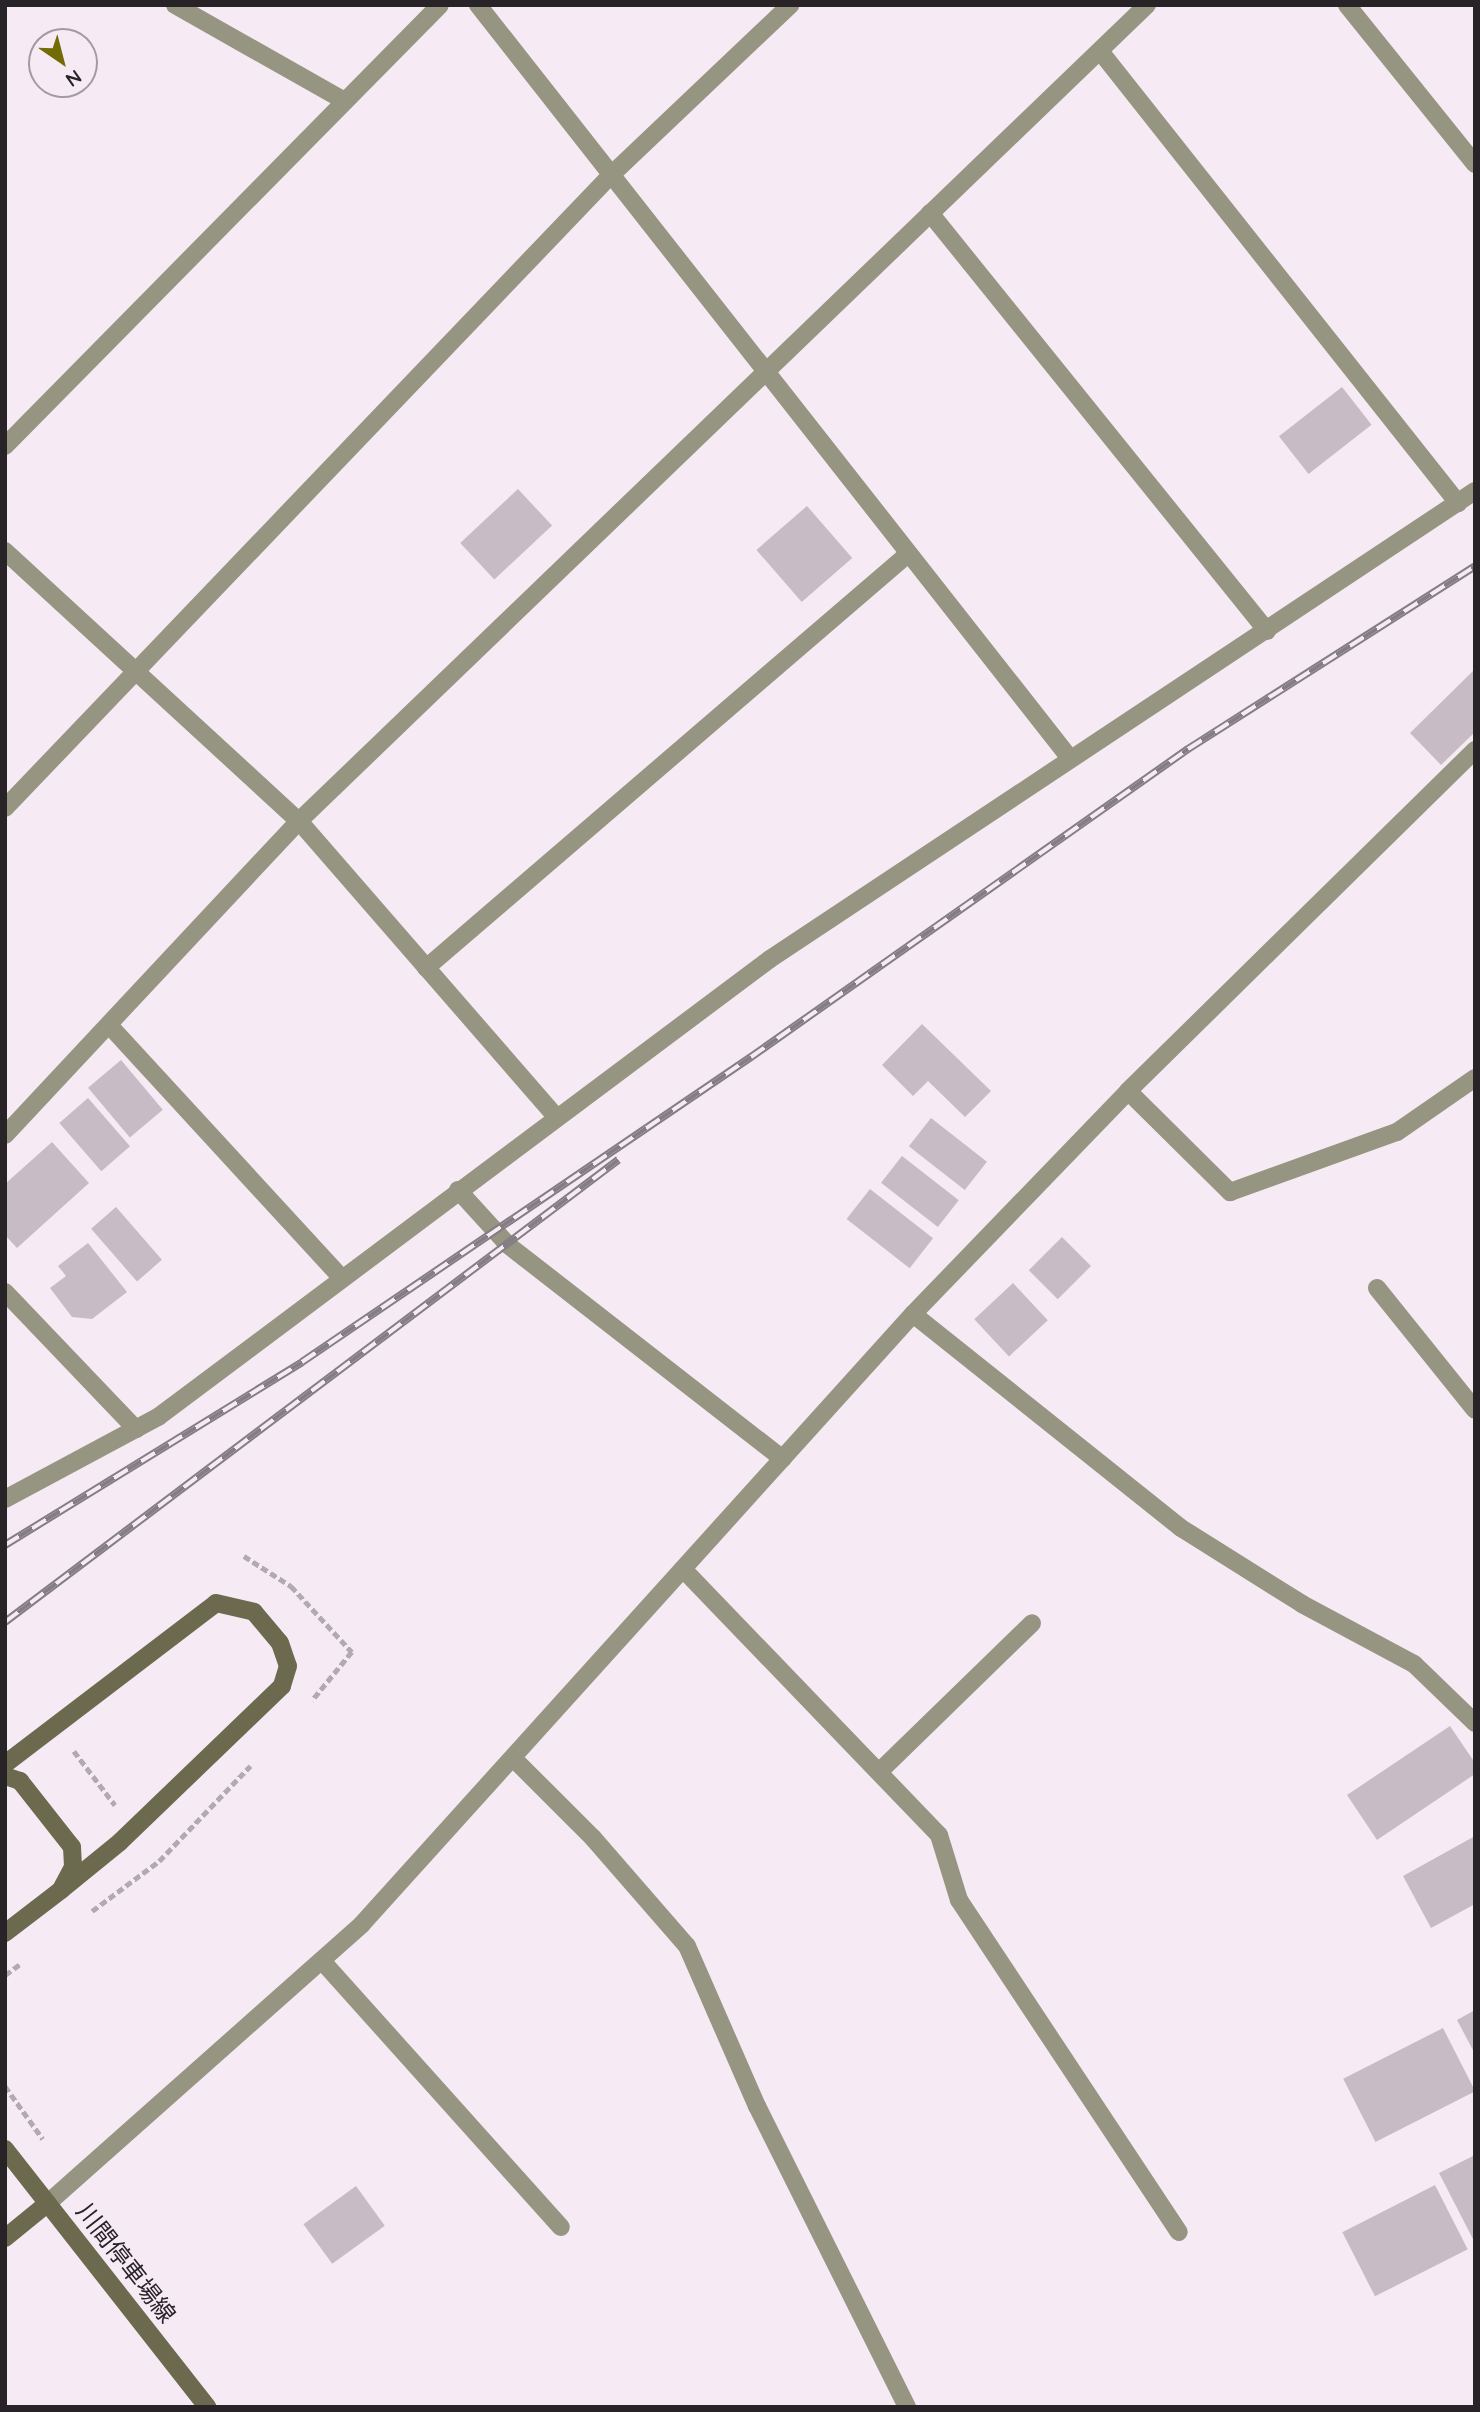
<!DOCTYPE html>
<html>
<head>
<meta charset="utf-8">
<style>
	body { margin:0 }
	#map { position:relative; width:1480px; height:2412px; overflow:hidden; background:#f6eaf5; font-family:Quicksand,"Noto Sans JP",sans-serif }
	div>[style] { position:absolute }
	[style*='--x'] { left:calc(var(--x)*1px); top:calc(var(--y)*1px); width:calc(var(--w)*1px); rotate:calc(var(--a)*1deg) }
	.building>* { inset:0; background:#c7bcc6; transform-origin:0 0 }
	.path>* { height:4.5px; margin-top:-2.25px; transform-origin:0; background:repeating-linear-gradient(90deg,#b2a9b1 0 7px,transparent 0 10.5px) }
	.lane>* { height:18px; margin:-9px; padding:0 9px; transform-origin:9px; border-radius:9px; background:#969581 }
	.street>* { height:18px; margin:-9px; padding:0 9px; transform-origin:9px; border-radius:9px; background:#969581 }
	.secondary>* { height:18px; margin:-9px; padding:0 9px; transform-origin:9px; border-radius:9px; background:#6c6a4e }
	.rail>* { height:8px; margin-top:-4px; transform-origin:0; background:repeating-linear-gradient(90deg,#f6eaf5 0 16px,#857d84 0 32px); box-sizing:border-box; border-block:2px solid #857d84 }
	span { translate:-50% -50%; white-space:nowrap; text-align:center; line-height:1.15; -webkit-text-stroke:5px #f6eaf5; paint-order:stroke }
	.street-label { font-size:24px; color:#282327 }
	.frame { position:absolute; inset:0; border:7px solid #282327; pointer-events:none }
	.north { position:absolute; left:28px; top:28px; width:70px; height:70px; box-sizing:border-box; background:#f6eaf5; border:2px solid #a49aa3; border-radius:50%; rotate:145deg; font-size:19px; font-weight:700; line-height:28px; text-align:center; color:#282327 }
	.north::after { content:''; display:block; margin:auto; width:24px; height:32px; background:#736b05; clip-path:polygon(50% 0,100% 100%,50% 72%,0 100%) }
</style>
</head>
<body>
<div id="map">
	<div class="building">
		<div style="left:1342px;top:387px;width:48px;height:80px;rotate:52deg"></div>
		<div style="left:518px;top:489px;width:50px;height:79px;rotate:47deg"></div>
		<div style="left:807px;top:506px;width:69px;height:67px;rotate:49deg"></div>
		<div style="clip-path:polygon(1475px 669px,1475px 732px,1441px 765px,1410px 733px)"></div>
		<div style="clip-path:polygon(922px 1024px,991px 1091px,965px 1117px,928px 1081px,913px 1096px,882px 1065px)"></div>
		<div style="left:121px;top:1060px;width:65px;height:43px;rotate:50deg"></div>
		<div style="left:88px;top:1098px;width:64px;height:38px;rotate:49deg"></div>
		<div style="left:931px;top:1118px;width:71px;height:36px;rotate:38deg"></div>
		<div style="clip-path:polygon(52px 1142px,89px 1183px,17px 1248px,5px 1235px,5px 1184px)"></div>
		<div style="left:902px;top:1156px;width:72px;height:34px;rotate:38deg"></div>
		<div style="left:870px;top:1189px;width:80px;height:38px;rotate:38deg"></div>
		<div style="left:116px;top:1207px;width:70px;height:33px;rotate:49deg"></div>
		<div style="left:1062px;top:1237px;width:41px;height:47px;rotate:45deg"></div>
		<div style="clip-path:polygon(88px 1243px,127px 1292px,92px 1319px,72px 1317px,50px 1288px,66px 1276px,58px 1266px)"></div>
		<div style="left:1013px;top:1283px;width:51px;height:53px;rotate:47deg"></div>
		<div style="clip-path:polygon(1450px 1726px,1475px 1763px,1475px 1774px,1377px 1840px,1347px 1795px)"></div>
		<div style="clip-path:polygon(1475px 1836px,1475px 1904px,1431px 1928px,1403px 1876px)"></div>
		<div style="clip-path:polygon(1475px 2010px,1475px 2054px,1457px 2020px)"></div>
		<div style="left:1443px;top:2028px;width:71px;height:112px;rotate:63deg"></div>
		<div style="clip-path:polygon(1475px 2155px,1475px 2243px,1439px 2173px)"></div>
		<div style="left:1435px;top:2185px;width:72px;height:104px;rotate:63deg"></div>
		<div style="left:356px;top:2186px;width:49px;height:65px;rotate:54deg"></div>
	</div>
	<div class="path">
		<div style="--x:244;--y:1556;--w:56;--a:32.6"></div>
		<div style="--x:291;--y:1586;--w:90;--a:47.3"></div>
		<div style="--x:352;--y:1652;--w:63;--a:129.2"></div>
		<div style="--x:74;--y:1751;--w:68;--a:52.8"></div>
		<div style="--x:92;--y:1911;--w:84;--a:-36.7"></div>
		<div style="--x:159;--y:1861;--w:132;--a:-46.2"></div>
		<div style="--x:5;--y:1975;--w:19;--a:-36"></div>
		<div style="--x:5;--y:2086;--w:65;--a:54.4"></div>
	</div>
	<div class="lane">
		<div style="--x:1128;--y:1091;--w:144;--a:44.7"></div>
		<div style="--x:1230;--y:1192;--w:177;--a:-19.8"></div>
		<div style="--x:1397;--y:1132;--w:95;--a:-34.7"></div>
		<div style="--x:1377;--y:1288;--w:156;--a:51.2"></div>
		<div style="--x:880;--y:1771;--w:212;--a:-44.2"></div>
		<div style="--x:323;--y:1962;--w:356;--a:48.1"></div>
	</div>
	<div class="street">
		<div style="--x:175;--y:5;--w:195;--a:29.5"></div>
		<div style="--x:478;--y:5;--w:956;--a:51.84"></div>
		<div style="--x:1347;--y:5;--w:204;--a:51.2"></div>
		<div style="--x:1100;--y:51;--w:577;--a:51.62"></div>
		<div style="--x:930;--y:213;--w:537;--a:51.12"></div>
		<div style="--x:5;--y:446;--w:619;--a:-45.39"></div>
		<div style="--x:5;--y:551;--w:399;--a:42.6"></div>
		<div style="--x:299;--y:821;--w:390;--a:49"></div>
		<div style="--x:5;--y:808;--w:873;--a:-46.25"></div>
		<div style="--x:609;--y:177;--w:250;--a:-43.5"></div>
		<div style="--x:426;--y:968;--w:635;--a:-40.66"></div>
		<div style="--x:109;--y:1025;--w:344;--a:47.4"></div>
		<div style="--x:5;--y:1135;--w:430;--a:-46.9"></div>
		<div style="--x:299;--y:821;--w:1177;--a:-43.9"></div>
		<div style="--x:458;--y:1190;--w:74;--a:47.7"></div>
		<div style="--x:508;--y:1245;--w:348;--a:37.9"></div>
		<div style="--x:5;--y:1292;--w:190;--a:46.3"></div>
		<div style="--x:913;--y:1314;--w:343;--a:38.6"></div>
		<div style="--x:1181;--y:1528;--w:143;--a:32.1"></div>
		<div style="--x:1302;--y:1604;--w:127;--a:28.2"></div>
		<div style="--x:1414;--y:1664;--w:85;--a:44"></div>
		<div style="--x:5;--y:1499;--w:174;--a:-28.2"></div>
		<div style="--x:158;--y:1417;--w:764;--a:-36.81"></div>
		<div style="--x:770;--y:959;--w:846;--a:-33.58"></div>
		<div style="--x:683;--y:1569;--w:369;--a:46.1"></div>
		<div style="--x:939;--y:1835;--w:68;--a:72.9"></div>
		<div style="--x:959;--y:1900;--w:398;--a:56.5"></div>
		<div style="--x:513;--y:1758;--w:113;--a:45"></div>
		<div style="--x:593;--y:1838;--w:143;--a:49"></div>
		<div style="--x:687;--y:1946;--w:175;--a:66.4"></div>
		<div style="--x:757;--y:2106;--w:336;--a:63.5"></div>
		<div style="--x:48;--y:2203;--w:420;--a:-41.6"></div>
		<div style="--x:362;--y:1924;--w:822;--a:-47.91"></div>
		<div style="--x:913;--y:1314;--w:310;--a:-46"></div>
		<div style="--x:1128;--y:1091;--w:487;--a:-44.5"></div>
	</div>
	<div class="secondary">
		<div style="--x:5;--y:1764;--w:265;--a:-37.3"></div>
		<div style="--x:216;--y:1603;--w:39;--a:13"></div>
		<div style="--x:254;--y:1612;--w:40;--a:50"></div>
		<div style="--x:280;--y:1643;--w:24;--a:71"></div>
		<div style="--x:288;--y:1666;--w:21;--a:107"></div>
		<div style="--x:282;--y:1686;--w:225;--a:136.1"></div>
		<div style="--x:120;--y:1842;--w:76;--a:140.9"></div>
		<div style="--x:5;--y:1776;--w:16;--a:18"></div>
		<div style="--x:20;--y:1781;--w:84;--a:51.8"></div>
		<div style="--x:72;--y:1847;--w:20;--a:87"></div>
		<div style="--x:73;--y:1867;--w:26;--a:118"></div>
		<div style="--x:61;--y:1890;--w:71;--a:142.5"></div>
		<div style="--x:5;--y:2149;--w:328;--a:51.9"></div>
		<div style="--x:5;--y:2238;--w:55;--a:-39.1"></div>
	</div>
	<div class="rail">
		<div style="--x:5;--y:1545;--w:349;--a:-31.6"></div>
		<div style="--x:302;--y:1362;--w:543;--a:-34.19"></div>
		<div style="--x:751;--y:1057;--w:535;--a:-35.18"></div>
		<div style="--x:1188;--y:749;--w:340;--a:-32.5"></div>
		<div style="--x:5;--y:1622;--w:768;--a:-37"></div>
	</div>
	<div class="street-label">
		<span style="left:126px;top:2263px;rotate:52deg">川間停車場線</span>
	</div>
	<div class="frame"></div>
	<div class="north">N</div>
</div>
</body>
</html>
